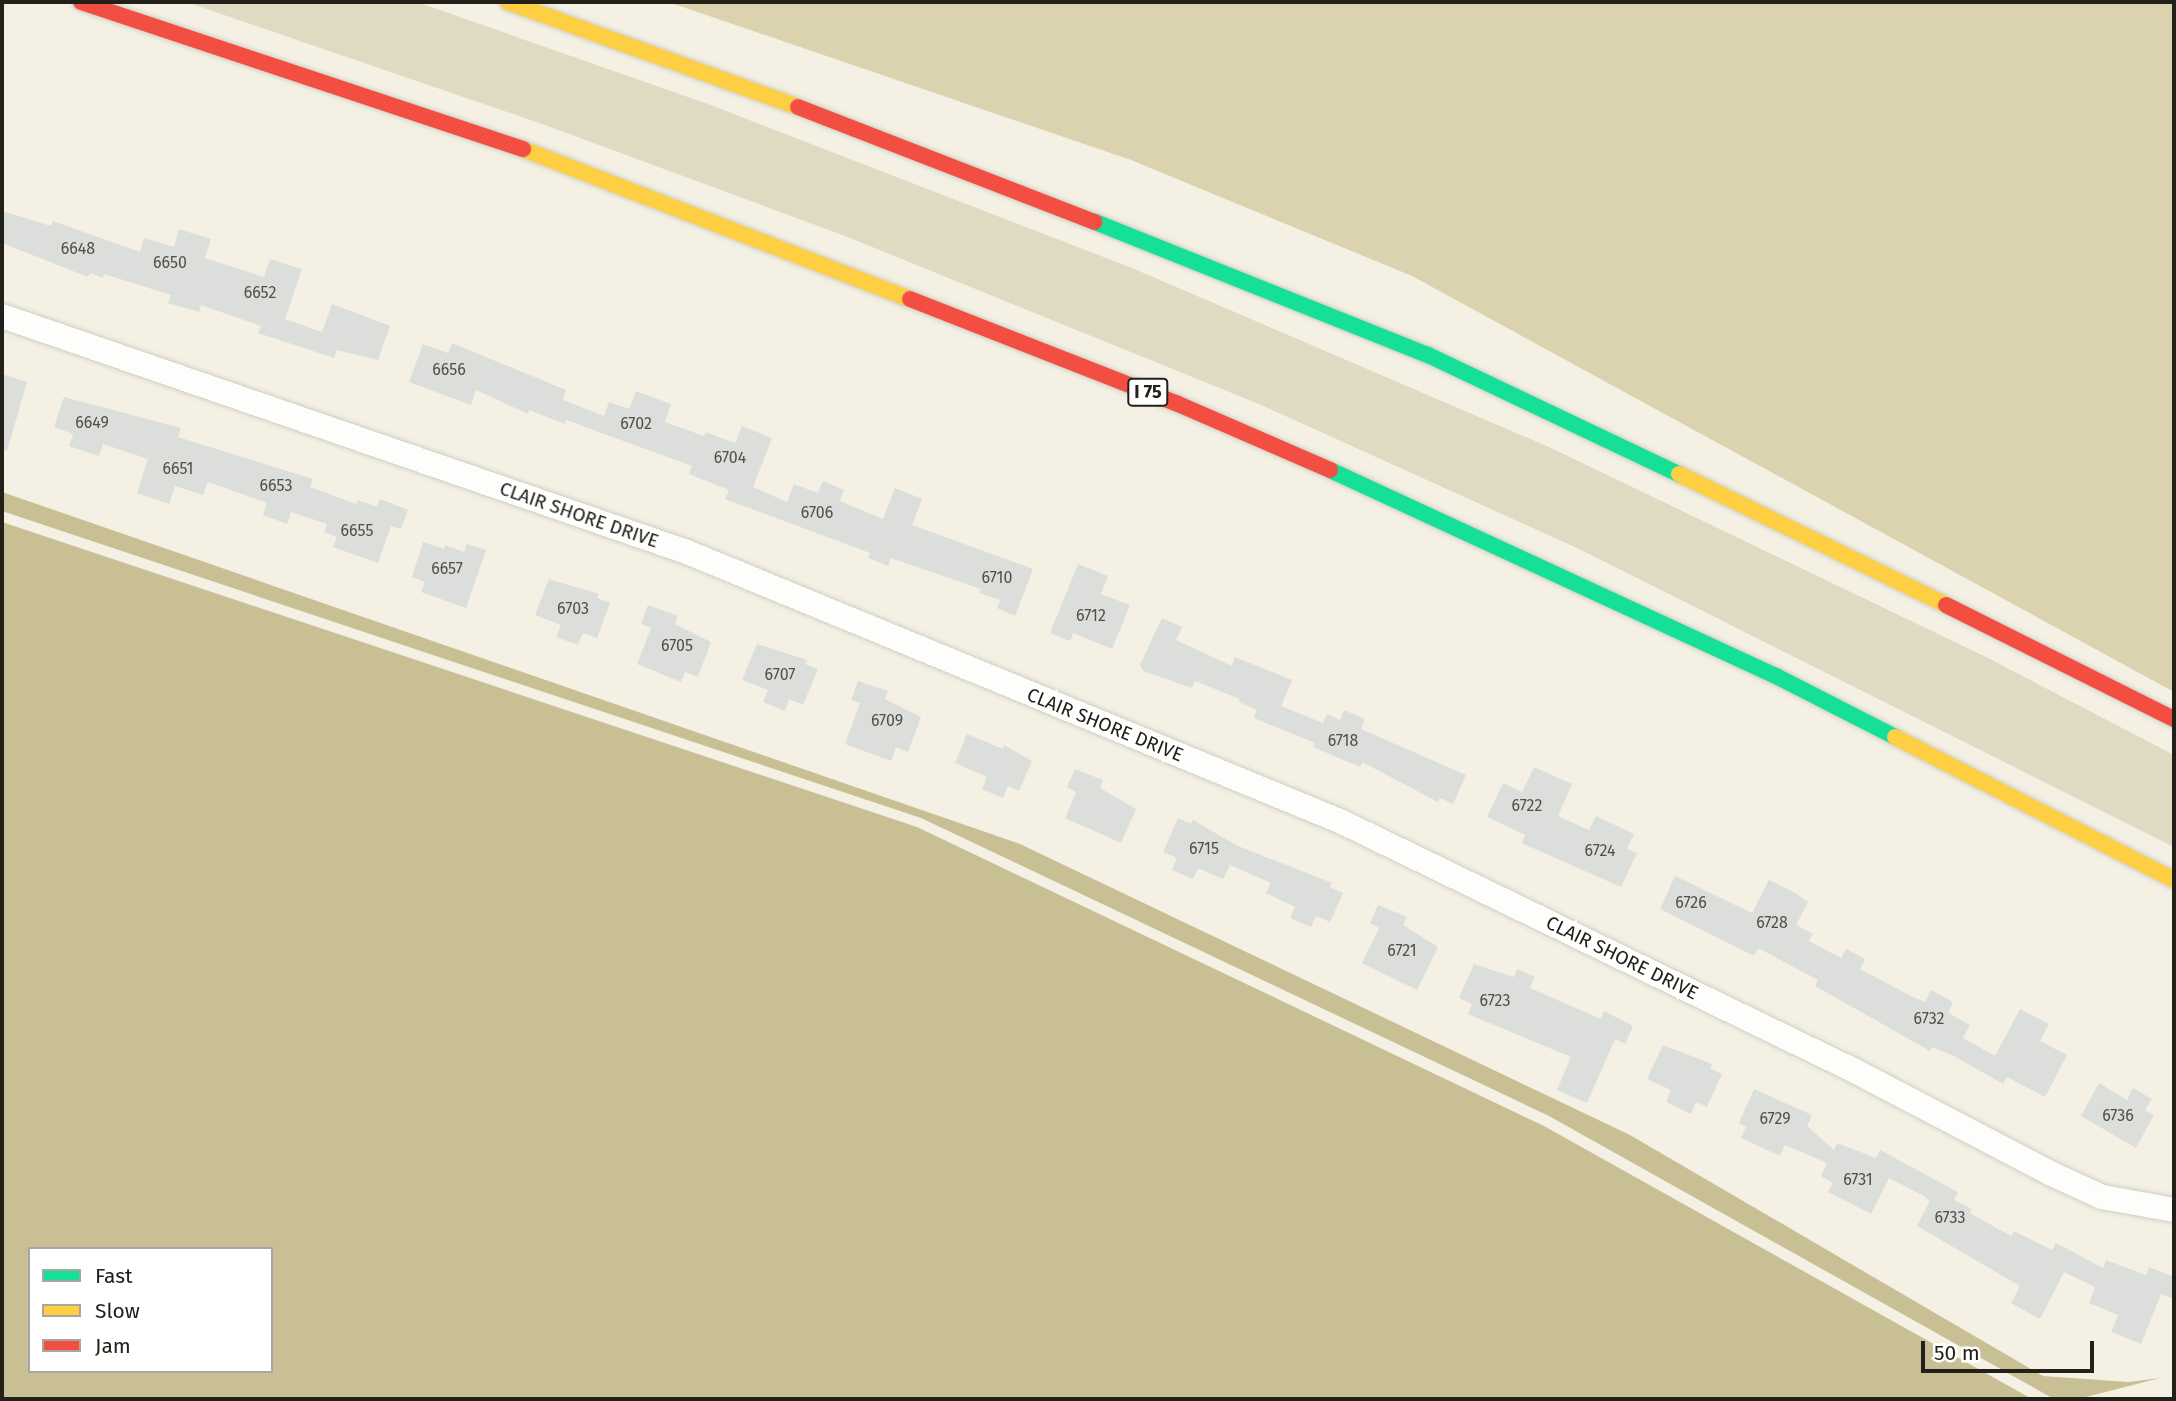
<!DOCTYPE html>
<html>
<head>
<meta charset="utf-8">
<style>
	body { margin:0 }
	#map { position:relative; width:2176px; height:1401px; overflow:hidden; background:#f4f1e4; font-family:"Fira Sans",sans-serif }
	div>[style] { position:absolute }
	[style*='--x'] { left:calc(var(--x)*1px); top:calc(var(--y)*1px); width:calc(var(--w)*1px); rotate:calc(var(--a)*1deg) }
	.green>* { inset:0; background:#dfdac1 }
	.forest>* { inset:0; background:#dbd3af }
	.water>* { inset:0; background:#c8bf95 }
	.building>* { inset:0; background:#dbdedb }
	.roads { filter:drop-shadow(0 0 2px #d0cfc4) drop-shadow(0 0 2px #d0cfc4) }
	.street>* { height:24px; margin:-12px; padding:0 12px; transform-origin:12px; border-radius:12px; background:#fdfdfb }
	.fast>* { height:16px; margin:-8px; padding:0 8px; transform-origin:8px; border-radius:8px; background:#16e098 }
	.slow>* { height:16px; margin:-8px; padding:0 8px; transform-origin:8px; border-radius:8px; background:#ffcf43 }
	.jam>* { height:16px; margin:-8px; padding:0 8px; transform-origin:8px; border-radius:8px; background:#f24e42 }
	span { translate:-50% -50%; white-space:nowrap; text-align:center; line-height:1.15; -webkit-text-stroke:6px #fff; paint-order:stroke }
	.number-label { font-size:16px; color:#505049 }
	.number-label span { -webkit-text-stroke-width:0 }
	.shield-label span { padding:2px 5px; background:#fff; border:2px solid; border-radius:5px; -webkit-text-stroke-width:0 }
	.shield-label { font-size:18px; color:#222018; font-weight:700 }
	.street-label { font-size:19px; color:#222018 }
	.frame { position:absolute; inset:0; border:4px solid #222018; pointer-events:none }
	.legend { position:absolute; left:28px; top:1247px; width:245px; height:126px; box-sizing:border-box; background:#fff; border:2px solid #a7a6a3; margin:0; padding:9px 12px; list-style:none; font-size:21px; color:#222018 }
	.legend li { display:flex; align-items:center; gap:14px; height:35px }
	.legend b { width:35px; border:2px solid #a7a6a3 }
	.scale { position:absolute; left:1921px; top:1341px; width:173px; height:32px; box-sizing:border-box; border:4px solid #222018; border-top:0; padding-left:9px; font-size:21px; line-height:24px; white-space:nowrap; color:#222018; -webkit-text-stroke:5px #fff; paint-order:stroke }
</style>
</head>
<body>
<div id="map">
	<div class="green">
		<div style="clip-path:polygon(186px 2px,417px 2px,708px 104px,1132px 268px,1549px 447px,1988px 658px,2174px 755px,2174px 847px,1577px 548px,1259px 404px,845px 236px,545px 125px)"></div>
	</div>
	<div class="forest">
		<div style="clip-path:polygon(668px 2px,2174px 2px,2174px 692px,1412px 276px,1131px 160px)"></div>
	</div>
	<div class="water">
		<div style="clip-path:polygon(2px 492px,1020px 844px,1630px 1135px,2043px 1376px,2129px 1382px,2160px 1378px,2078px 1399px,2054px 1399px,1549px 1116px,921px 818px,2px 511px)"></div>
		<div style="clip-path:polygon(evenodd,2px 522px,917px 827px,1544px 1126px,2032px 1399px,2px 1399px,2px 522px,30px 1249px,271px 1249px,271px 1371px,30px 1371px,30px 1249px)"></div>
	</div>
	<div class="building">
		<div style="clip-path:polygon(2px 211px,51px 226px,53px 221px,140px 252px,144px 238px,174px 247px,179px 229px,211px 239px,205px 258px,264px 277px,270px 259px,302px 269px,285px 319px,322px 332px,332px 304px,390px 326px,378px 360px,337px 350px,334px 358px,258px 333px,261px 326px,201px 305px,199px 312px,168px 303px,171px 295px,104px 274px,103px 278px,90px 273px,88px 277px,2px 243px)"></div>
		<div style="clip-path:polygon(452px 343px,566px 390px,563px 400px,604px 416px,609px 402px,629px 409px,636px 391px,671px 404px,665px 422px,704px 436px,706px 432px,735px 443px,742px 426px,772px 438px,753px 487px,787px 502px,794px 484px,818px 493px,823px 481px,844px 490px,840px 501px,883px 519px,895px 488px,922px 499px,912px 525px,1033px 569px,1015px 616px,997px 608px,1000px 600px,980px 593px,981px 589px,891px 558px,888px 566px,868px 558px,870px 553px,725px 499px,729px 490px,689px 474px,692px 466px,566px 420px,565px 424px,529px 410px,528px 414px,476px 390px,471px 405px,409px 382px,423px 344px,448px 353px)"></div>
		<div style="clip-path:polygon(2px 374px,27px 382px,7px 451px,2px 450px)"></div>
		<div style="clip-path:polygon(64px 397px,181px 428px,178px 437px,313px 479px,310px 487px,356px 504px,358px 500px,377px 507px,380px 499px,398px 506px,408px 510px,401px 529px,391px 526px,378px 563px,333px 547px,337px 537px,324px 532px,327px 524px,291px 512px,287px 524px,263px 515px,267px 503px,208px 482px,203px 495px,175px 486px,169px 504px,137px 493px,148px 459px,103px 444px,99px 456px,69px 446px,73px 434px,54px 427px)"></div>
		<div style="clip-path:polygon(423px 542px,444px 549px,445px 545px,464px 552px,467px 544px,486px 550px,466px 608px,421px 592px,425px 582px,412px 577px)"></div>
		<div style="clip-path:polygon(1078px 564px,1108px 576px,1101px 594px,1130px 605px,1112px 649px,1073px 633px,1070px 641px,1050px 633px)"></div>
		<div style="clip-path:polygon(549px 579px,599px 594px,597px 598px,610px 603px,597px 638px,583px 633px,578px 645px,556px 637px,561px 625px,535px 615px)"></div>
		<div style="clip-path:polygon(648px 605px,678px 616px,675px 624px,711px 642px,698px 677px,685px 672px,681px 682px,637px 664px,651px 628px,641px 624px)"></div>
		<div style="clip-path:polygon(1162px 618px,1182px 627px,1176px 640px,1232px 666px,1235px 657px,1292px 680px,1281px 706px,1323px 723px,1327px 714px,1340px 720px,1344px 710px,1365px 719px,1361px 729px,1466px 775px,1453px 804px,1440px 798px,1438px 802px,1362px 762px,1360px 767px,1313px 747px,1315px 743px,1254px 718px,1257px 710px,1239px 702px,1240px 699px,1195px 681px,1192px 688px,1143px 671px,1140px 665px)"></div>
		<div style="clip-path:polygon(757px 644px,807px 660px,805px 664px,818px 669px,803px 705px,789px 699px,785px 711px,763px 702px,768px 690px,742px 680px)"></div>
		<div style="clip-path:polygon(858px 681px,888px 691px,885px 699px,921px 717px,908px 752px,896px 747px,891px 761px,845px 744px,860px 703px,851px 700px)"></div>
		<div style="clip-path:polygon(967px 734px,1003px 749px,1004px 745px,1032px 761px,1019px 791px,1008px 786px,1003px 798px,982px 789px,987px 777px,955px 763px)"></div>
		<div style="clip-path:polygon(1534px 767px,1572px 784px,1558px 816px,1589px 830px,1596px 816px,1634px 834px,1627px 849px,1637px 853px,1621px 887px,1522px 843px,1525px 835px,1487px 817px,1503px 783px,1522px 792px)"></div>
		<div style="clip-path:polygon(1075px 769px,1103px 780px,1100px 788px,1136px 809px,1121px 843px,1065px 818px,1076px 792px,1067px 787px)"></div>
		<div style="clip-path:polygon(1178px 818px,1191px 824px,1193px 820px,1238px 846px,1332px 883px,1330px 887px,1343px 893px,1330px 922px,1316px 916px,1311px 927px,1290px 918px,1295px 907px,1266px 893px,1271px 883px,1230px 865px,1223px 879px,1198px 868px,1193px 879px,1172px 870px,1177px 858px,1163px 852px)"></div>
		<div style="clip-path:polygon(1675px 876px,1752px 913px,1769px 880px,1795px 893px,1808px 902px,1796px 925px,1813px 934px,1809px 941px,1841px 958px,1846px 949px,1865px 959px,1860px 969px,1911px 996px,1925px 1002px,1931px 990px,1953px 1002px,1948px 1013px,1970px 1025px,1963px 1038px,1995px 1056px,2020px 1009px,2049px 1024px,2040px 1041px,2067px 1055px,2045px 1097px,2007px 1077px,2003px 1084px,1954px 1056px,1932px 1047px,1930px 1051px,1815px 986px,1818px 980px,1758px 948px,1754px 956px,1660px 909px)"></div>
		<div style="clip-path:polygon(1378px 905px,1407px 917px,1403px 925px,1438px 947px,1417px 990px,1362px 963px,1379px 928px,1370px 923px)"></div>
		<div style="clip-path:polygon(1474px 964px,1514px 977px,1517px 969px,1535px 977px,1530px 988px,1601px 1019px,1604px 1011px,1633px 1026px,1625px 1044px,1615px 1039px,1587px 1103px,1557px 1090px,1571px 1057px,1468px 1014px,1472px 1004px,1459px 998px)"></div>
		<div style="clip-path:polygon(1663px 1045px,1712px 1064px,1710px 1068px,1722px 1074px,1707px 1107px,1696px 1102px,1691px 1114px,1666px 1102px,1671px 1090px,1647px 1079px)"></div>
		<div style="clip-path:polygon(2099px 1083px,2127px 1100px,2133px 1088px,2152px 1099px,2145px 1110px,2154px 1115px,2136px 1148px,2081px 1116px)"></div>
		<div style="clip-path:polygon(1754px 1089px,1812px 1115px,1807px 1126px,1834px 1150px,1837px 1143px,1876px 1158px,1880px 1150px,1958px 1192px,1954px 1200px,1972px 1209px,1970px 1213px,2011px 1236px,2014px 1231px,2052px 1250px,2056px 1243px,2103px 1268px,2106px 1260px,2146px 1275px,2149px 1267px,2174px 1277px,2174px 1299px,2161px 1294px,2141px 1344px,2111px 1332px,2118px 1315px,2089px 1303px,2095px 1287px,2064px 1272px,2040px 1319px,2011px 1303px,2020px 1286px,1917px 1226px,1930px 1201px,1922px 1195px,1889px 1178px,1871px 1214px,1828px 1192px,1833px 1183px,1821px 1176px,1827px 1163px,1785px 1145px,1780px 1156px,1741px 1138px,1746px 1127px,1739px 1123px)"></div>
	</div>
	<div class="roads">
		<div class="street">
			<div style="--x:2;--y:316;--w:725;--a:19.01"></div>
			<div style="--x:687;--y:552;--w:708;--a:22.4"></div>
			<div style="--x:1342;--y:822;--w:568;--a:25.89"></div>
			<div style="--x:1853;--y:1070;--w:225;--a:27.6"></div>
			<div style="--x:2052;--y:1174;--w:55;--a:24.7"></div>
			<div style="--x:2102;--y:1197;--w:73;--a:10.2"></div>
		</div>
		<div class="fast">
			<div style="--x:1095;--y:222;--w:359;--a:21.8"></div>
			<div style="--x:1428;--y:355;--w:278;--a:25.4"></div>
			<div style="--x:1330;--y:470;--w:491;--a:24.8"></div>
			<div style="--x:1776;--y:676;--w:134;--a:27.1"></div>
		</div>
		<div class="slow">
			<div style="--x:508;--y:2;--w:308;--a:19.9"></div>
			<div style="--x:523;--y:149;--w:415;--a:21.2"></div>
			<div style="--x:1679;--y:474;--w:297;--a:26.1"></div>
			<div style="--x:1895;--y:737;--w:314;--a:27.1"></div>
		</div>
		<div class="jam">
			<div style="--x:81;--y:2;--w:466;--a:18.4"></div>
			<div style="--x:798;--y:107;--w:318;--a:21.2"></div>
			<div style="--x:910;--y:299;--w:286;--a:21.4"></div>
			<div style="--x:1176;--y:403;--w:168;--a:23.5"></div>
			<div style="--x:1946;--y:605;--w:255;--a:26.6"></div>
		</div>
	</div>
	<div class="number-label">
		<span style="left:78px;top:249px">6648</span>
		<span style="left:170px;top:263px">6650</span>
		<span style="left:260px;top:293px">6652</span>
		<span style="left:449px;top:370px">6656</span>
		<span style="left:92px;top:423px">6649</span>
		<span style="left:636px;top:424px">6702</span>
		<span style="left:730px;top:458px">6704</span>
		<span style="left:178px;top:469px">6651</span>
		<span style="left:276px;top:486px">6653</span>
		<span style="left:817px;top:513px">6706</span>
		<span style="left:357px;top:531px">6655</span>
		<span style="left:447px;top:569px">6657</span>
		<span style="left:997px;top:578px">6710</span>
		<span style="left:573px;top:609px">6703</span>
		<span style="left:1091px;top:616px">6712</span>
		<span style="left:677px;top:646px">6705</span>
		<span style="left:780px;top:675px">6707</span>
		<span style="left:887px;top:721px">6709</span>
		<span style="left:1343px;top:741px">6718</span>
		<span style="left:1527px;top:806px">6722</span>
		<span style="left:1204px;top:849px">6715</span>
		<span style="left:1600px;top:851px">6724</span>
		<span style="left:1691px;top:903px">6726</span>
		<span style="left:1772px;top:923px">6728</span>
		<span style="left:1402px;top:951px">6721</span>
		<span style="left:1495px;top:1001px">6723</span>
		<span style="left:1929px;top:1019px">6732</span>
		<span style="left:2118px;top:1116px">6736</span>
		<span style="left:1775px;top:1119px">6729</span>
		<span style="left:1858px;top:1180px">6731</span>
		<span style="left:1950px;top:1218px">6733</span>
	</div>
	<div class="shield-label">
		<span style="left:1148px;top:392px">I 75</span>
	</div>
	<div class="street-label">
		<span style="left:579px;top:515px;rotate:19deg">CLAIR SHORE DRIVE</span>
		<span style="left:1105px;top:725px;rotate:22deg">CLAIR SHORE DRIVE</span>
		<span style="left:1622px;top:958px;rotate:26deg">CLAIR SHORE DRIVE</span>
	</div>
	<div class="frame"></div>
	<ul class="legend">
	<li><b style="height:9px;background:#16e098"></b>Fast</li>
	<li><b style="height:9px;background:#ffcf43"></b>Slow</li>
	<li><b style="height:9px;background:#f24e42"></b>Jam</li>
	</ul>
	<div class="scale">50 m</div>
</div>
</body>
</html>
